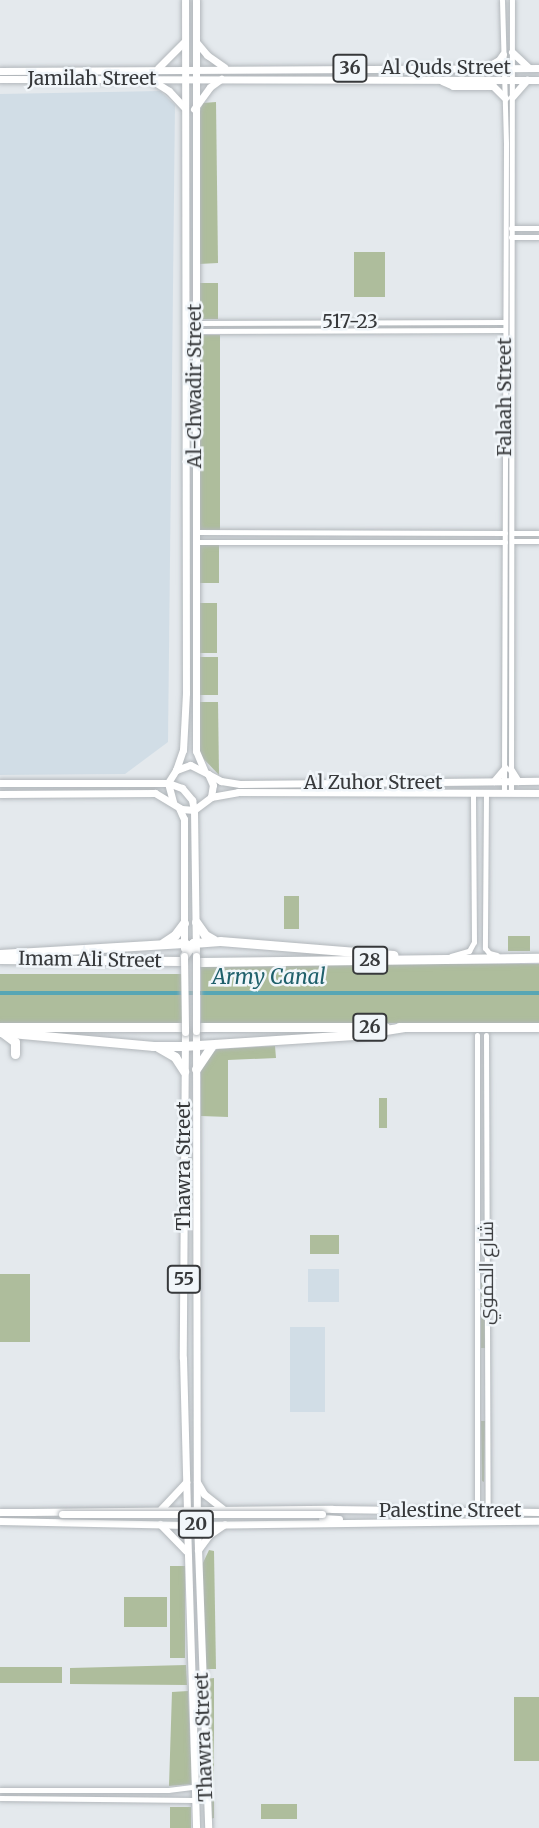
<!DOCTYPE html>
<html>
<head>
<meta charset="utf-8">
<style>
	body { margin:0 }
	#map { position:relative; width:539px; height:1828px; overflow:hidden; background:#e4e9ed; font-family:Merriweather,Cairo,serif }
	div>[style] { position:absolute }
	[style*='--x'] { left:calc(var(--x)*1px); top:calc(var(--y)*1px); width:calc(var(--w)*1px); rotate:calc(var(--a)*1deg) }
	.built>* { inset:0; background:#d1dde6; transform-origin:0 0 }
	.green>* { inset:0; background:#aebd9c; transform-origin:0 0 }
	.canal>* { height:3.5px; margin:-1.75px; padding:0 1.75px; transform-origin:1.75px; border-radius:1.75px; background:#57a6b4 }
	.roads { filter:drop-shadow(0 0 2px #b2b7bb) drop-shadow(0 0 2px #b2b7bb) }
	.secondary>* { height:5px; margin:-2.5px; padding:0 2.5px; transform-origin:2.5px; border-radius:2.5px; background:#fff }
	.primary>* { height:7px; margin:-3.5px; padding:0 3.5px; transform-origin:3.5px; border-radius:3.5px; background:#fff }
	.highway>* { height:9px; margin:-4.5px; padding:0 4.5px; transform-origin:4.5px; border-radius:4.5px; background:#fff }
	.bridges { filter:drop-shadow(0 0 2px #b2b7bb) drop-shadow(0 0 2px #b2b7bb) }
	.primary-bridge>* { height:7px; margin:-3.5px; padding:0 3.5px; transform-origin:3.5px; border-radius:3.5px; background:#fff }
	span { translate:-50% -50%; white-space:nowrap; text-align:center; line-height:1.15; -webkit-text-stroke:5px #f1f6fa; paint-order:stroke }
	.shield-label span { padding:2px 5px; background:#f1f6fa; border:2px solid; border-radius:5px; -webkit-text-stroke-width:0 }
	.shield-label { font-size:18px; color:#37393b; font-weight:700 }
	.street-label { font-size:19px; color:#37393b }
	.water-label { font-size:21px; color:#1f606b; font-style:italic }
</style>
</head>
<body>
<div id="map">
	<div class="built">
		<div style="clip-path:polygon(160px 91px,175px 105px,168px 742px,125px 774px,0 775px,0 94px)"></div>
		<div style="left:308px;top:1269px;width:31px;height:33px"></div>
		<div style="left:290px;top:1327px;width:35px;height:85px"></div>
	</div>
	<div class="green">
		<div style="clip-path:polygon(216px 102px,218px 263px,199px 264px,198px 116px,203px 103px)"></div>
		<div style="left:354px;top:252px;width:31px;height:45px"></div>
		<div style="left:199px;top:283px;width:19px;height:36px"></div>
		<div style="left:199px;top:335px;width:21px;height:195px"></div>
		<div style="left:199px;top:545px;width:20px;height:38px"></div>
		<div style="left:199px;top:603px;width:18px;height:50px"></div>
		<div style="left:200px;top:657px;width:18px;height:38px"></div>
		<div style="clip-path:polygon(199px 702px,218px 702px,219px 775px,199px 754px)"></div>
		<div style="left:284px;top:896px;width:15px;height:33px"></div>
		<div style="left:508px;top:936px;width:22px;height:15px"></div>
		<div style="left:201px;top:964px;width:338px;height:59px"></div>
		<div style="left:0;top:974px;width:182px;height:57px"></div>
		<div style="clip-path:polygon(275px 1046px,276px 1058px,228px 1060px,228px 1117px,201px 1116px,201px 1066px,208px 1055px,218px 1049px)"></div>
		<div style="left:379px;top:1098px;width:8px;height:30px"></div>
		<div style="left:310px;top:1235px;width:29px;height:19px"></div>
		<div style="left:0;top:1274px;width:30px;height:68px"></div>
		<div style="clip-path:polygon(481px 1283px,484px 1283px,485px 1348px,481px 1348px)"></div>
		<div style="clip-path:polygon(481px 1421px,485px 1421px,484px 1482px,482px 1481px)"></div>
		<div style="clip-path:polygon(209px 1550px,214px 1551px,216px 1669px,204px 1669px,202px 1565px)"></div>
		<div style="left:170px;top:1566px;width:15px;height:92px"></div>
		<div style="left:167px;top:1597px;width:30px;height:43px;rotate:90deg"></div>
		<div style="clip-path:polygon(186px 1665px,187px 1685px,70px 1684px,70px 1668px)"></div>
		<div style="left:62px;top:1667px;width:16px;height:62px;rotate:90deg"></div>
		<div style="clip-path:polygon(214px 1678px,214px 1818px,210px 1819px,206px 1679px)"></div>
		<div style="clip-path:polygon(188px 1691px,192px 1784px,169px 1786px,172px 1692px)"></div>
		<div style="left:514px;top:1697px;width:25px;height:64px"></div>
		<div style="left:261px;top:1804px;width:36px;height:15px"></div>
		<div style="left:170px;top:1807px;width:21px;height:21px"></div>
	</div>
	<div class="canal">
		<div style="--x:0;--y:993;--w:539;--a:0"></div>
	</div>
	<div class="roads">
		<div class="secondary">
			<div style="--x:502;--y:0;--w:143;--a:88.4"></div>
			<div style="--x:506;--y:143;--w:650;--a:90.18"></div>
			<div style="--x:511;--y:228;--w:28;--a:0"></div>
			<div style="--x:511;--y:237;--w:28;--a:0"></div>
			<div style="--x:196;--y:323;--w:309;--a:-0.2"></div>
			<div style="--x:196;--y:331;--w:309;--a:-0.2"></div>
			<div style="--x:195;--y:532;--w:310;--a:0.2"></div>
			<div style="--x:512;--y:533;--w:27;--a:0"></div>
			<div style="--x:512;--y:541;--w:27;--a:0"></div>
			<div style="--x:195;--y:542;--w:310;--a:0"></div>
			<div style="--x:486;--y:793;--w:155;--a:90.4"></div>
			<div style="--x:485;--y:948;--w:6;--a:51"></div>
			<div style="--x:489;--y:953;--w:8;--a:14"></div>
			<div style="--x:511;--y:793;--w:793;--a:-89.93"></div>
			<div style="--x:451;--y:956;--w:19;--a:-16"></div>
			<div style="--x:469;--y:951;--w:10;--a:-61"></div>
			<div style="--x:474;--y:942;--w:149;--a:-90.4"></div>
			<div style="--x:477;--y:1035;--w:477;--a:90"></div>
			<div style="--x:486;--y:1035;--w:477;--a:89.8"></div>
			<div style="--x:0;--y:1790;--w:168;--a:0"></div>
			<div style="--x:168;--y:1790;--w:26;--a:-7"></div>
			<div style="--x:0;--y:1798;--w:195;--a:0.6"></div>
		</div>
		<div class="primary">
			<div style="--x:196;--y:0;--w:751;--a:90"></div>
			<div style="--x:196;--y:751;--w:21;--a:67"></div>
			<div style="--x:197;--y:43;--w:16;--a:50"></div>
			<div style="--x:207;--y:55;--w:21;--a:35"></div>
			<div style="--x:512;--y:52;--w:23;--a:43"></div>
			<div style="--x:488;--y:66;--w:13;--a:-29"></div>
			<div style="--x:499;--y:60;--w:7;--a:-56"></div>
			<div style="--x:158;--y:68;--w:37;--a:-45"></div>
			<div style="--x:0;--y:71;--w:539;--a:-0.32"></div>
			<div style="--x:0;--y:79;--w:539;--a:0.11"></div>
			<div style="--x:150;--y:79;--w:22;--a:32"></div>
			<div style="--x:169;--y:91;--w:22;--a:47"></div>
			<div style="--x:442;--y:81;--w:12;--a:24"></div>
			<div style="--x:453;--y:86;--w:40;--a:0"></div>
			<div style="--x:493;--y:86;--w:17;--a:45"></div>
			<div style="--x:512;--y:97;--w:23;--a:-49"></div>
			<div style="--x:194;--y:109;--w:27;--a:-54"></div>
			<div style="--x:210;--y:87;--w:14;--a:-36"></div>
			<div style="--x:176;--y:770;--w:21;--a:-71"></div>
			<div style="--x:183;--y:750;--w:57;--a:-87"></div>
			<div style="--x:186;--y:693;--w:693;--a:-90.08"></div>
			<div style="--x:511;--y:770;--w:13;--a:58"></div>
			<div style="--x:208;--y:774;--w:15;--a:28"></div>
			<div style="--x:221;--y:781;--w:19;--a:9"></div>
			<div style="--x:240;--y:784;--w:299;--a:-0.6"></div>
			<div style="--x:494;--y:781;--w:17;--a:-50"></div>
			<div style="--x:0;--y:783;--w:168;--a:0"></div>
			<div style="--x:168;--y:783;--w:15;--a:20"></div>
			<div style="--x:182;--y:788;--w:16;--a:50"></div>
			<div style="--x:192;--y:800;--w:10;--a:79"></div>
			<div style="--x:194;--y:810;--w:146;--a:89.2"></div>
			<div style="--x:0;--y:794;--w:155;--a:-0.4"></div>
			<div style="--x:155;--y:793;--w:31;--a:31"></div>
			<div style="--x:182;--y:809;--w:12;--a:5"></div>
			<div style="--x:194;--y:810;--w:21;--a:-37"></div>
			<div style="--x:211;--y:797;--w:12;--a:-81"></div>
			<div style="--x:213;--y:785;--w:12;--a:-114"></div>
			<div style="--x:208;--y:774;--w:20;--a:-153"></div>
			<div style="--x:190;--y:765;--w:15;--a:160"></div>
			<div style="--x:176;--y:770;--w:15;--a:122"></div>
			<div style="--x:168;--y:783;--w:20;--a:75"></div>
			<div style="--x:211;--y:797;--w:27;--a:-10"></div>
			<div style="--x:238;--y:792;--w:301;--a:0.2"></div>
			<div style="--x:179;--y:808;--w:12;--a:66"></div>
			<div style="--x:184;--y:819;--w:129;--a:90"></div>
			<div style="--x:196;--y:1031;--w:481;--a:89.9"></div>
			<div style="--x:185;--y:1032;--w:326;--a:90.4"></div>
			<div style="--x:183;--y:1358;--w:152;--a:88.5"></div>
			<div style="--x:197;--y:1482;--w:14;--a:60"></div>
			<div style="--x:204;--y:1494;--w:23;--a:38"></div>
			<div style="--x:161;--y:1509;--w:37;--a:-47"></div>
			<div style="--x:0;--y:1512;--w:33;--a:0"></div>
			<div style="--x:28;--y:1512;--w:304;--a:-0.6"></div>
			<div style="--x:332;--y:1509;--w:207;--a:0.8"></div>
			<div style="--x:322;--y:1518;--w:17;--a:3"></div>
			<div style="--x:0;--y:1521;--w:187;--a:1.2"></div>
			<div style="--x:187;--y:1525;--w:352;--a:-0.7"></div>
			<div style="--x:197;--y:1521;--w:307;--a:87.9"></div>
			<div style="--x:187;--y:1522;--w:306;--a:88.3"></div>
			<div style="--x:160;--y:1524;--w:37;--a:46"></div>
			<div style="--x:198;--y:1550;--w:19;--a:-54"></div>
			<div style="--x:209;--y:1535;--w:19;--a:-35"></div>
		</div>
		<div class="highway">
			<div style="--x:196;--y:922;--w:16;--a:55"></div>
			<div style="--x:205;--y:935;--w:10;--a:29"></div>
			<div style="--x:163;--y:943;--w:14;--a:-34"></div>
			<div style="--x:175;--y:935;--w:15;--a:-53"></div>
			<div style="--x:0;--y:954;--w:184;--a:-3.4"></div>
			<div style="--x:184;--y:943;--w:10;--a:29"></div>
			<div style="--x:184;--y:956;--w:16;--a:-55"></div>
			<div style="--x:193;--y:943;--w:27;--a:-4"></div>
			<div style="--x:220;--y:941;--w:174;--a:4.6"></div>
			<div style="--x:0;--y:959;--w:180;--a:0.6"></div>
			<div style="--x:201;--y:962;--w:338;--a:-0.7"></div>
			<div style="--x:0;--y:1027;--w:180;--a:0"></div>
			<div style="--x:201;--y:1027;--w:184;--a:0"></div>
			<div style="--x:399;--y:1027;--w:140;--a:0"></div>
			<div style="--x:0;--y:1032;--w:154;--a:5.2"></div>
			<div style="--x:153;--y:1046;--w:30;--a:0"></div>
			<div style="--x:183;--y:1046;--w:171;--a:-3.7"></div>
			<div style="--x:354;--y:1035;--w:51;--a:-9.1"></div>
			<div style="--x:3;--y:1033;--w:15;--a:37"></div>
			<div style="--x:15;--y:1042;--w:12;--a:90"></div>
			<div style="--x:158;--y:1047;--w:20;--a:30"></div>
			<div style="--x:175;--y:1057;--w:17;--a:57"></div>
			<div style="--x:196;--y:1069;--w:29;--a:-56"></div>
		</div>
	</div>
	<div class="bridges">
		<div class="primary-bridge">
			<div style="--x:184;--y:956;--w:76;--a:89.2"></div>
			<div style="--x:196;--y:1031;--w:75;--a:-90"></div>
			<div style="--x:62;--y:1514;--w:260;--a:0"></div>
		</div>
	</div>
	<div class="shield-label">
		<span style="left:350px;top:68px">36</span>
		<span style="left:370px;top:960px">28</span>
		<span style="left:370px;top:1027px">26</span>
		<span style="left:184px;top:1279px">55</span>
		<span style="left:196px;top:1524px">20</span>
	</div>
	<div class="street-label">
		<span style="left:446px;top:68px">Al Quds Street</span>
		<span style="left:92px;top:79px">Jamilah Street</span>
		<span style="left:350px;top:322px">517-23</span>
		<span style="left:195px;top:386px;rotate:-90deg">Al-Chwadir Street</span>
		<span style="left:505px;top:397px;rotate:-90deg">Falaah Street</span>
		<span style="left:373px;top:783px">Al Zuhor Street</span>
		<span style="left:90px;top:960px;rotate:1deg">Imam Ali Street</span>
		<span style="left:184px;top:1166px;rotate:-90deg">Thawra Street</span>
		<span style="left:487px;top:1273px;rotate:-90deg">شارع الحموي</span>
		<span style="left:450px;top:1511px">Palestine Street</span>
		<span style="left:204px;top:1737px;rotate:-92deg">Thawra Street</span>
	</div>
	<div class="water-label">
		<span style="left:269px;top:977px">Army Canal</span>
	</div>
</div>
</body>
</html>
